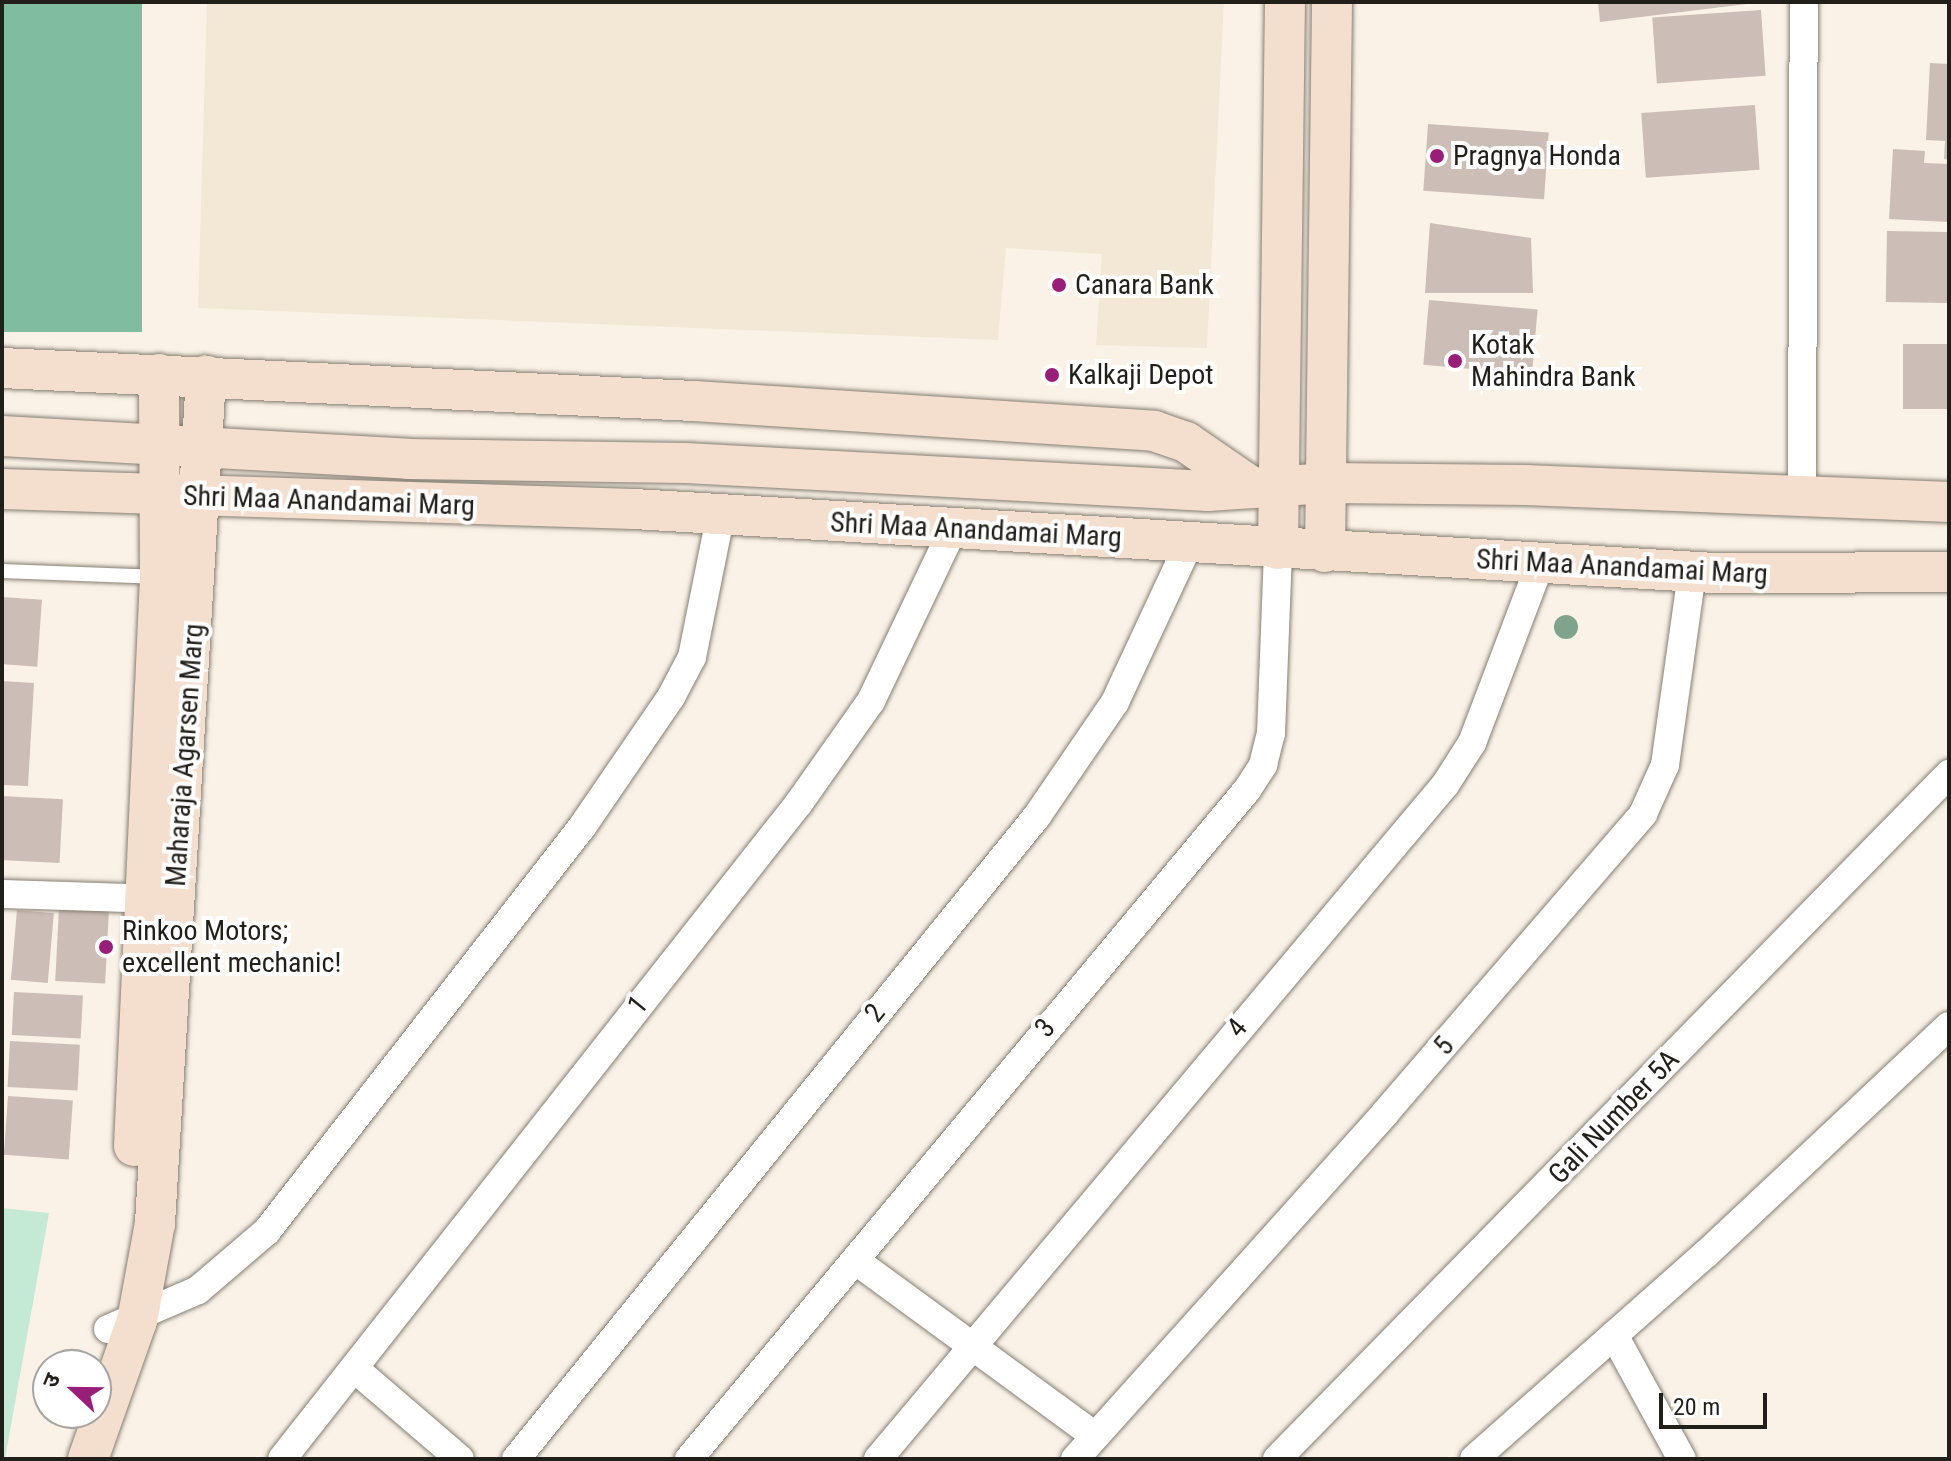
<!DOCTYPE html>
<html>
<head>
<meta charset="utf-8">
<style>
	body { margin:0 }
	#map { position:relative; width:1951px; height:1461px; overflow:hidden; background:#faf2e6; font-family:"Roboto Condensed","Noto Sans Devanagari",sans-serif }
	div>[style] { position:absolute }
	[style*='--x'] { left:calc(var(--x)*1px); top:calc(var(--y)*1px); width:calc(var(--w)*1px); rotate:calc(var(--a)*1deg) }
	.built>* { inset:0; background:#f3e8d5 }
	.green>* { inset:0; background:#c4ead5 }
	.forest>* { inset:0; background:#80bd9e; transform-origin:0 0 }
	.building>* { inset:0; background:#ccbeb7; transform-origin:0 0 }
	.roads { filter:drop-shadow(0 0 2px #857e73) drop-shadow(0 0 2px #857e73) }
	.lane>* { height:14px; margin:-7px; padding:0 7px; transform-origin:7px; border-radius:7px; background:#fff }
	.street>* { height:28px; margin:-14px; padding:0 14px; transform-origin:14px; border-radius:14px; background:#fff }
	.secondary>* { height:40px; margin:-20px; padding:0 20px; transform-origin:20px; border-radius:20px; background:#f4dece }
	.trees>* { width:24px; height:24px; margin:-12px; border-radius:50%; background:#7fa38d }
	.dots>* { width:22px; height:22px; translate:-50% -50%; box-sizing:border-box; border:4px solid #fff; border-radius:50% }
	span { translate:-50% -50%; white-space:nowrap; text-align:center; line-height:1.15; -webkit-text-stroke:8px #fff; paint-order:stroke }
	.poi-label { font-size:28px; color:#211f1a }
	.left { translate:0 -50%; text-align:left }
	.street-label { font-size:28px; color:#211f1a }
	.frame { position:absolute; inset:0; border:4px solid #211f1a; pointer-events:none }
	.north { position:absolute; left:32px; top:1349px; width:80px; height:80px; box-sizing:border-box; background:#fff; border:2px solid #a6a5a3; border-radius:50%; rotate:292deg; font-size:22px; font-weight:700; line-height:32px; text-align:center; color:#211f1a }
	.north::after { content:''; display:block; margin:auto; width:28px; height:36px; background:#981e77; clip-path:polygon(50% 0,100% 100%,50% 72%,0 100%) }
	.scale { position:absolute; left:1659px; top:1393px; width:108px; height:36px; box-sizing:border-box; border:4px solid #211f1a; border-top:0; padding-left:10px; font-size:24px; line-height:28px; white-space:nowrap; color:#211f1a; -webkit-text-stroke:6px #fff; paint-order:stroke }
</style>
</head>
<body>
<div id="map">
	<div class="built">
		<div style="clip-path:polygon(207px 2px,1224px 2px,1207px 348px,1096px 345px,1102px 254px,1006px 248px,998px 340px,198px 308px)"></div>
	</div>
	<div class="green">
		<div style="clip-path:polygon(2px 1208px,49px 1213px,5px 1459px,2px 1459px)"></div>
	</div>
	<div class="forest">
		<div style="left:2px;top:2px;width:140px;height:330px"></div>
	</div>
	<div class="building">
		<div style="clip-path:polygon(1598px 2px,1746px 2px,1747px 4px,1600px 22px)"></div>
		<div style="left:1761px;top:10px;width:66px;height:109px;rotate:86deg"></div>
		<div style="clip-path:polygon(1930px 63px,1949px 64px,1949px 160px,1944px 159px,1945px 141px,1926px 140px)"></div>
		<div style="left:1755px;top:105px;width:65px;height:114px;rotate:86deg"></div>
		<div style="left:1428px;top:124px;width:121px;height:67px;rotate:4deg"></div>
		<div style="clip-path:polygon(1893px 149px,1925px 151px,1924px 163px,1949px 164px,1949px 222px,1889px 219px)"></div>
		<div style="clip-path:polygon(1430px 223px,1531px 238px,1533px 293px,1425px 293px)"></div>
		<div style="left:1887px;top:231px;width:62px;height:71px;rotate:1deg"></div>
		<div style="left:1429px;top:300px;width:109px;height:65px;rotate:5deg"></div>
		<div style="left:1949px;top:344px;width:65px;height:46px;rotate:90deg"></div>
		<div style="left:2px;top:597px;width:40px;height:67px;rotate:4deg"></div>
		<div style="clip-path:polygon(2px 681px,34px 683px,28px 786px,2px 785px)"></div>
		<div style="left:2px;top:796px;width:61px;height:64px;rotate:3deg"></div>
		<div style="left:59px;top:908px;width:50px;height:73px;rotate:3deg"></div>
		<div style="left:17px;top:910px;width:37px;height:70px;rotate:5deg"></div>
		<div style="left:14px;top:992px;width:69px;height:43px;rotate:3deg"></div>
		<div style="left:10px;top:1041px;width:70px;height:46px;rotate:3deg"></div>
		<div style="left:8px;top:1096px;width:65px;height:59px;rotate:4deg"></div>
	</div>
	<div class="roads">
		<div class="lane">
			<div style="--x:2;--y:571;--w:158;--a:2.2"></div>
		</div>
		<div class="street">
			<div style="--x:1802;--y:496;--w:494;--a:-89.8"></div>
			<div style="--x:2;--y:894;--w:159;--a:1.8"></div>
			<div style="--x:856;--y:1261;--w:296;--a:36.2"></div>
			<div style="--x:108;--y:1329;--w:98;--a:-23.4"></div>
			<div style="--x:198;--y:1290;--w:91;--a:-40.5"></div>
			<div style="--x:267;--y:1231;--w:512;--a:-52.06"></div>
			<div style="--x:582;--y:827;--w:158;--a:-55.6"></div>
			<div style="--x:671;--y:697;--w:45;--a:-62.3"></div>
			<div style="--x:692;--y:657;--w:142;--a:-78.6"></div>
			<div style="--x:1614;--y:1335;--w:141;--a:61.3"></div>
			<div style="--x:355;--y:1369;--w:138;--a:40.6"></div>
			<div style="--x:282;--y:1459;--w:835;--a:-51.76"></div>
			<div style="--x:799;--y:803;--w:125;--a:-54.8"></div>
			<div style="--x:871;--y:701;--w:193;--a:-64.5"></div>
			<div style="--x:516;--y:1459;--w:828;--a:-50.98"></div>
			<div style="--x:1037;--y:816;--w:138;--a:-55.6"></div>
			<div style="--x:1115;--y:702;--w:178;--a:-65"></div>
			<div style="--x:689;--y:1459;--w:871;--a:-50.17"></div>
			<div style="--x:1247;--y:790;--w:30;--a:-57"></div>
			<div style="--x:1263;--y:765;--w:32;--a:-76"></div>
			<div style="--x:1271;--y:734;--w:185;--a:-87.8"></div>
			<div style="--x:878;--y:1459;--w:881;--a:-49.93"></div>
			<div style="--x:1445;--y:785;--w:50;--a:-57.3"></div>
			<div style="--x:1472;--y:743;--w:191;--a:-69.2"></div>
			<div style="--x:1075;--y:1459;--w:466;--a:-48.1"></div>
			<div style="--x:1386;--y:1112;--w:394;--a:-49.2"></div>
			<div style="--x:1643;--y:814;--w:54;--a:-65.8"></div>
			<div style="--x:1665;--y:765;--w:195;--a:-82"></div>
			<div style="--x:1277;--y:1459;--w:960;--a:-45.55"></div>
			<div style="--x:1474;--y:1459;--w:310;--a:-41.5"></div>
			<div style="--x:1706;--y:1254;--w:333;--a:-43.2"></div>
		</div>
		<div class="secondary">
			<div style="--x:2;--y:368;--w:693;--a:2.73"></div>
			<div style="--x:694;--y:401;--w:461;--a:3.7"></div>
			<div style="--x:1154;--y:431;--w:34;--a:19"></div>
			<div style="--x:1186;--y:442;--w:81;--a:34.5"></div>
			<div style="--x:2;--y:436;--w:407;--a:3.2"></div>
			<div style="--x:408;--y:459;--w:278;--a:0.8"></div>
			<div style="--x:686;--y:463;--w:523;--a:3.07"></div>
			<div style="--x:1208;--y:491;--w:119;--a:-3.8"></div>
			<div style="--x:1327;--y:483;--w:199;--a:0.6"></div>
			<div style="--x:1526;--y:485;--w:423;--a:2.3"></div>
			<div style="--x:2;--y:489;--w:632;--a:1.81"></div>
			<div style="--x:634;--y:509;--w:1083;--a:3.39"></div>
			<div style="--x:1715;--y:573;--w:234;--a:-0.2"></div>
			<div style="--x:1278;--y:549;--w:547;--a:-89.27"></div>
			<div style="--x:1325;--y:552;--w:550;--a:-89.27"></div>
			<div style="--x:134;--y:1146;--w:570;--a:-87.38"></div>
			<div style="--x:160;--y:577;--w:203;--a:-90.3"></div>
			<div style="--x:88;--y:1459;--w:146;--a:-70.5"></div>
			<div style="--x:137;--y:1321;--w:100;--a:-79.6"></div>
			<div style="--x:155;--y:1223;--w:849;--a:-86.55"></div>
		</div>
	</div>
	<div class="trees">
		<div style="left:1566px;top:627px"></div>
	</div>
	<div class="dots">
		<div style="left:1437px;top:156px;background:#981e77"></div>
		<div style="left:1059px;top:285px;background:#981e77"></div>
		<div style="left:1455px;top:361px;background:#981e77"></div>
		<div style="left:1052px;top:375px;background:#981e77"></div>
		<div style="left:106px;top:947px;background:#981e77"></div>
	</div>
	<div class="poi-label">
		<span class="left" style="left:1453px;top:156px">Pragnya Honda</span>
		<span class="left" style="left:1075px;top:285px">Canara Bank</span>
		<span class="left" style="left:1471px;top:361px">Kotak<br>Mahindra Bank</span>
		<span class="left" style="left:1068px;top:375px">Kalkaji Depot</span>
		<span class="left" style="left:122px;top:947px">Rinkoo Motors;<br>excellent mechanic!</span>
	</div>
	<div class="street-label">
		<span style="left:329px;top:501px;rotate:2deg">Shri Maa Anandamai Marg</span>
		<span style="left:976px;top:530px;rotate:3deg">Shri Maa Anandamai Marg</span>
		<span style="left:1622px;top:567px;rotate:3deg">Shri Maa Anandamai Marg</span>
		<span style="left:185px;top:755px;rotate:-86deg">Maharaja Agarsen Marg</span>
		<span style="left:638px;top:1005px;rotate:-51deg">1</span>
		<span style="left:875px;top:1013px;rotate:-51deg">2</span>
		<span style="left:1045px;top:1028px;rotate:-50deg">3</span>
		<span style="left:1237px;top:1028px;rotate:-50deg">4</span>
		<span style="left:1444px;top:1046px;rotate:-49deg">5</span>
		<span style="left:1614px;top:1117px;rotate:-46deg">Gali Number 5A</span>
	</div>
	<div class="frame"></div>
	<div class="north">उ</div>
	<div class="scale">20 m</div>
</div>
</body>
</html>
